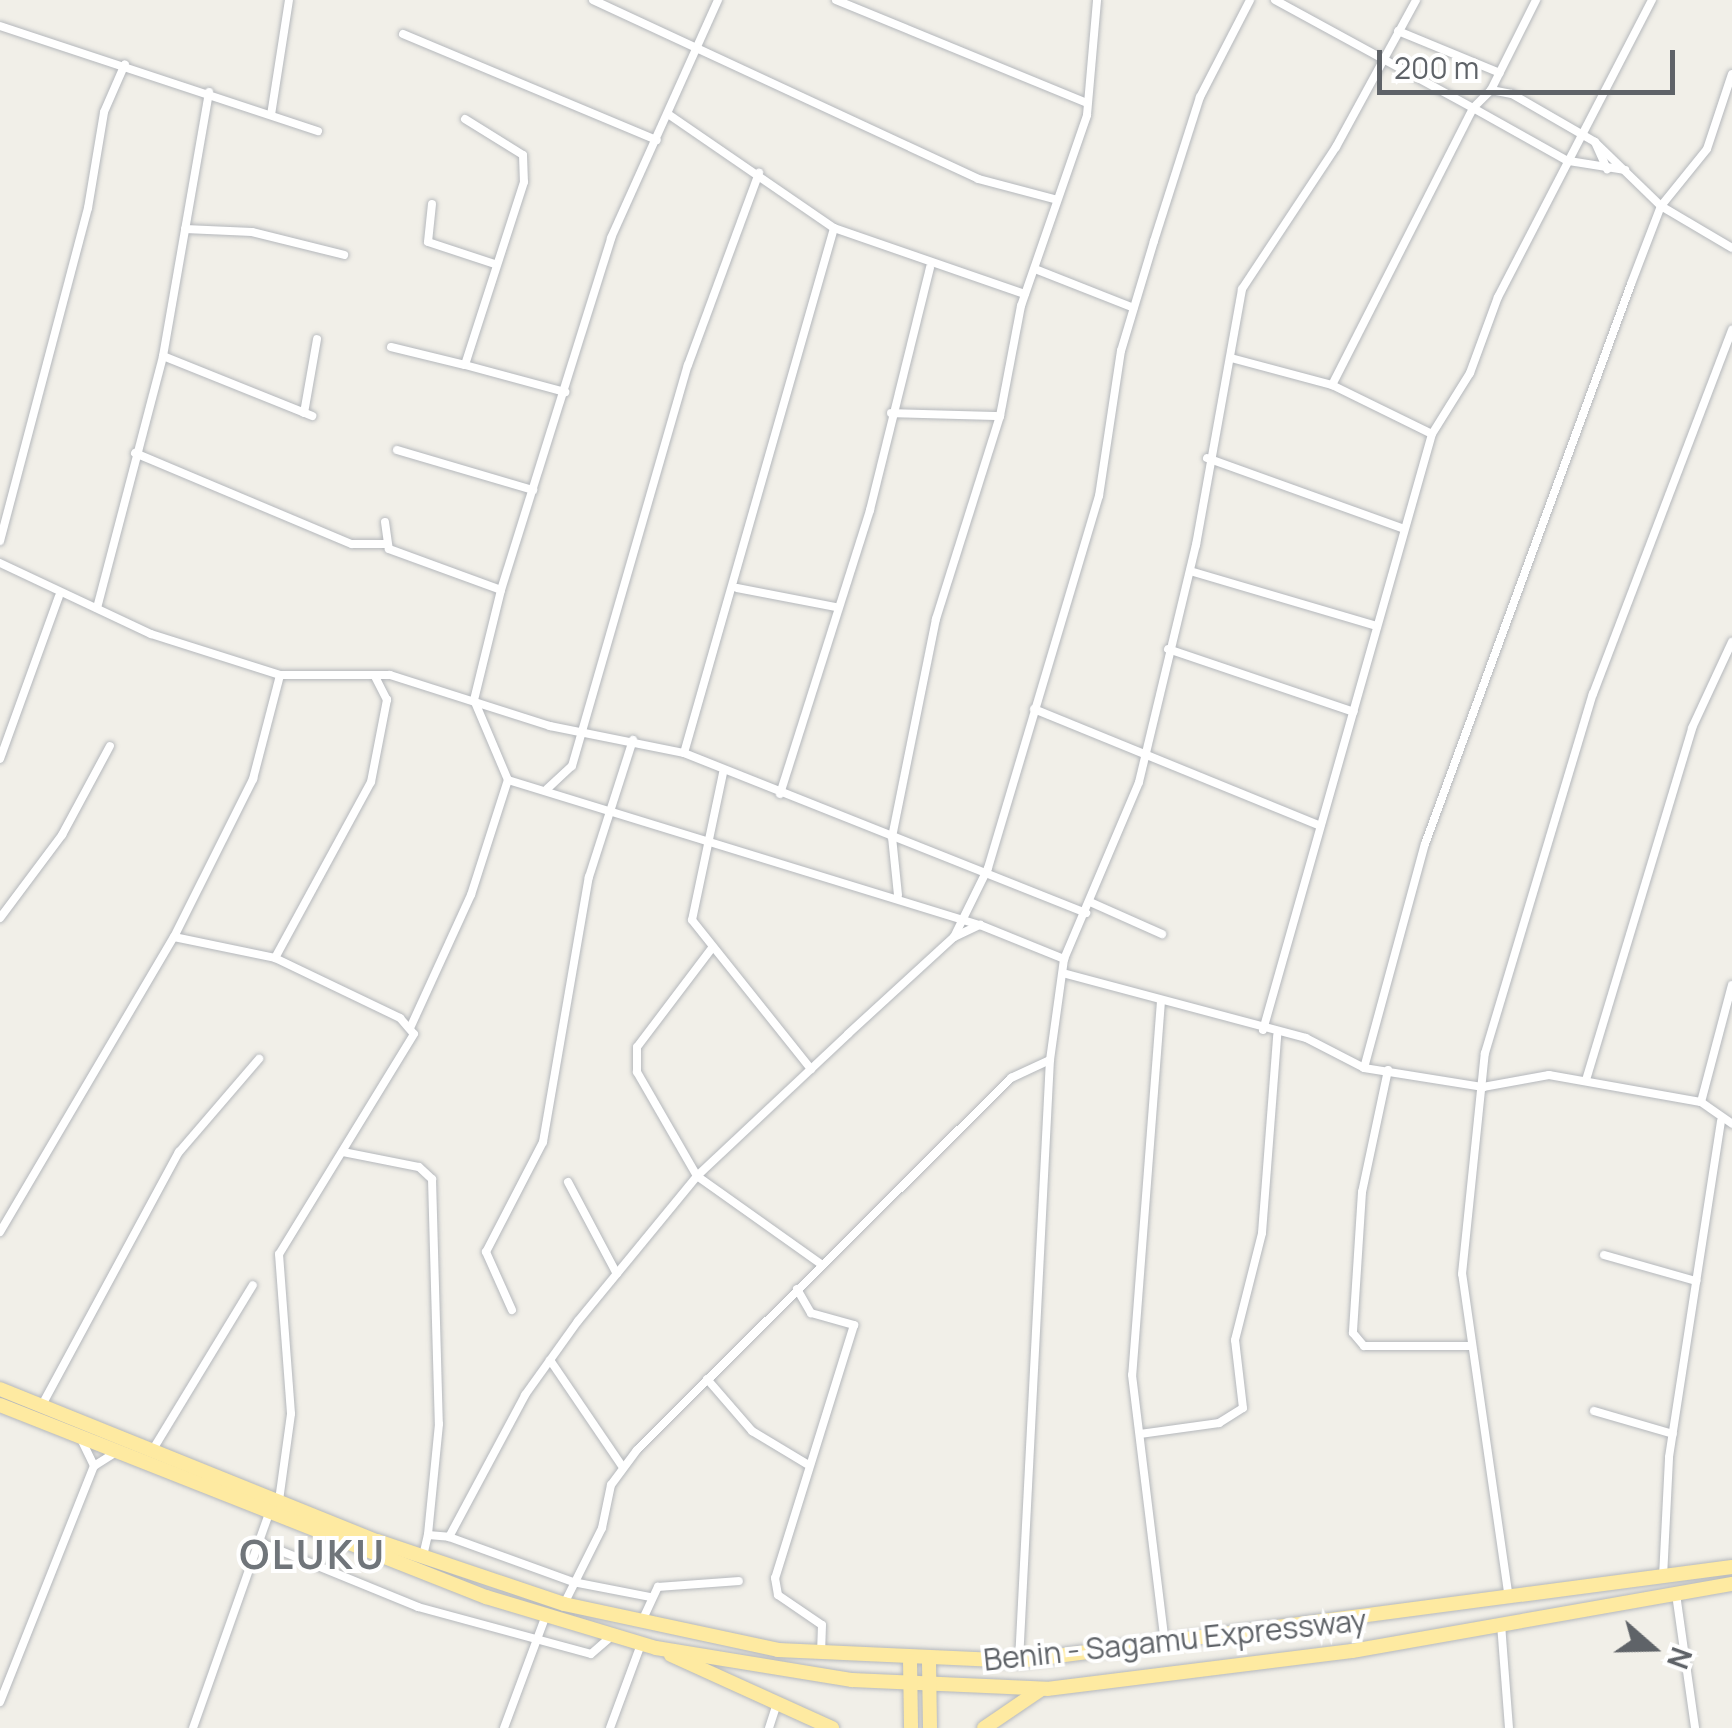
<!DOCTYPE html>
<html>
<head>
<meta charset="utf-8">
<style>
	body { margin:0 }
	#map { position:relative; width:1732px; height:1728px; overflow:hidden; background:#f1efe8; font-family:Manrope,sans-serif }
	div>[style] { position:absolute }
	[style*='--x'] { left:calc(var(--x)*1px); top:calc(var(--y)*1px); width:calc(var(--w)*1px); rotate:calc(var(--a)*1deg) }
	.roads { filter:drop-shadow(0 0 2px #b5b8bc) drop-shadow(0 0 2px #b5b8bc) }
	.minor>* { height:8px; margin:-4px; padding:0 4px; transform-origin:4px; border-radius:4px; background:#fff }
	.trunk>* { height:14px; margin:-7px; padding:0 7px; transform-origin:7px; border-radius:7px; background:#feeaa1 }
	span { translate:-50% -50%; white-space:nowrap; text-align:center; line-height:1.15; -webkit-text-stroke:8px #fff; paint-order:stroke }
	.street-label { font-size:30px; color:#5f6368 }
	.district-label { font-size:40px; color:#70757a; font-weight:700; letter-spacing:2.5px }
	.north { position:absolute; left:1602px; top:1598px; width:100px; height:100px; -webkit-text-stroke:8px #fff; paint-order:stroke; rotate:110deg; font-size:28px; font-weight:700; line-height:40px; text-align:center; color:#5f6368 }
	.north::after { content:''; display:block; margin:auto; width:35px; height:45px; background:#5f6368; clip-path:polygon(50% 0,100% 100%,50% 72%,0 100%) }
	.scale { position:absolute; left:1377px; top:50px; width:298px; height:45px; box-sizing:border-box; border:5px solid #5f6368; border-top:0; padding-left:12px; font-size:30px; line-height:35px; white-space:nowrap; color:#5f6368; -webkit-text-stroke:8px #fff; paint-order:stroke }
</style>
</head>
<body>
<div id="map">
	<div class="roads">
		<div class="minor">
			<div style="--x:593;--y:0;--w:425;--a:24.9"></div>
			<div style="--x:978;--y:179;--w:79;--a:14.7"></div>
			<div style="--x:836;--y:0;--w:271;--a:22.3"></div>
			<div style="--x:1275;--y:0;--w:226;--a:28.6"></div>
			<div style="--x:1473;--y:108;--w:25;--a:-45"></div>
			<div style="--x:1491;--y:90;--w:21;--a:11"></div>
			<div style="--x:1512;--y:94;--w:96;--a:30"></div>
			<div style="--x:1595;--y:142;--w:92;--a:44.1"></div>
			<div style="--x:1661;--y:206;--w:82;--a:30.6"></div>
			<div style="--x:0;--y:26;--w:335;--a:18.3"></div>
			<div style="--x:1398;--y:31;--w:110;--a:22.4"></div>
			<div style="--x:403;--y:34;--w:275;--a:22.7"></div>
			<div style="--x:1491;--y:90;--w:101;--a:-63.4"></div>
			<div style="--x:668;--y:114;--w:201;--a:34.5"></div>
			<div style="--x:834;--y:228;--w:202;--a:19.1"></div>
			<div style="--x:271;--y:115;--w:116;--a:-81.1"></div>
			<div style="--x:465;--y:119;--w:68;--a:31.8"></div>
			<div style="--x:523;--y:155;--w:27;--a:88"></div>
			<div style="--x:524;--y:182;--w:192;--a:107.9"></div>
			<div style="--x:465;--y:365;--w:104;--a:15.1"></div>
			<div style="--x:1595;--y:142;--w:30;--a:66"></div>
			<div style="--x:1569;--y:161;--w:57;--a:9.1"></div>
			<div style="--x:432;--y:204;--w:38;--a:96"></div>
			<div style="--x:428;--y:242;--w:71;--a:18.2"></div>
			<div style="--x:185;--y:229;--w:67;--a:2.6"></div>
			<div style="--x:252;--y:232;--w:95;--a:14"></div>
			<div style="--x:1035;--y:269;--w:106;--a:21.5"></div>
			<div style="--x:391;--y:347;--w:76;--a:13.7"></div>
			<div style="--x:163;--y:356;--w:161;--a:21.9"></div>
			<div style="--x:1231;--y:358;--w:105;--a:15"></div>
			<div style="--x:1332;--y:385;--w:111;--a:26.1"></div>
			<div style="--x:1332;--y:385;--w:311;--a:-63"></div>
			<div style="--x:1473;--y:108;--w:107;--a:29.2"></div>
			<div style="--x:304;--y:413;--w:75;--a:-80"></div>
			<div style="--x:891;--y:413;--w:109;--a:1.6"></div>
			<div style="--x:397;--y:450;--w:142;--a:16.4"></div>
			<div style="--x:135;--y:453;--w:235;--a:22.8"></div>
			<div style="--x:352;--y:544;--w:33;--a:0"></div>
			<div style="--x:1207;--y:458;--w:209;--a:19.8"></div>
			<div style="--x:385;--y:522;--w:27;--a:82"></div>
			<div style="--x:389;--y:549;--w:119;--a:20.1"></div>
			<div style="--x:0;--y:541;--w:344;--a:-75.2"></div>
			<div style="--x:88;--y:208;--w:97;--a:-80.5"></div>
			<div style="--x:104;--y:112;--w:52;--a:-66.4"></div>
			<div style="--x:0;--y:563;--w:167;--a:25.2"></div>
			<div style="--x:151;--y:634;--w:135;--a:17.6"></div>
			<div style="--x:280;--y:675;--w:110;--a:0"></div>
			<div style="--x:390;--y:675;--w:168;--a:17.7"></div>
			<div style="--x:550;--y:726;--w:137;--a:11.4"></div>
			<div style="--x:684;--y:753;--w:433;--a:21.7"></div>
			<div style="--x:1190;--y:571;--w:195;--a:16.4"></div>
			<div style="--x:737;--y:588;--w:101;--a:10.9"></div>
			<div style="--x:97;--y:608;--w:260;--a:-75.3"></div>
			<div style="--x:163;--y:356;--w:268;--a:-80.1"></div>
			<div style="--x:1168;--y:649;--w:196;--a:18.7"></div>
			<div style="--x:1034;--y:709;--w:309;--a:22.2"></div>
			<div style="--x:684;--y:753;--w:546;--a:-74.05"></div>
			<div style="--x:0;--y:759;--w:173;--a:-70.1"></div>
			<div style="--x:723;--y:773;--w:150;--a:101.9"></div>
			<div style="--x:692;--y:920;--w:191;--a:51.4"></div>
			<div style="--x:508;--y:780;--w:494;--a:17.1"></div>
			<div style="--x:547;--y:789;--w:34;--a:-43"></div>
			<div style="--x:572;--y:766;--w:417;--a:-73.9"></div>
			<div style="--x:688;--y:365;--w:205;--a:-69.7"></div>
			<div style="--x:780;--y:794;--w:298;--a:-72.4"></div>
			<div style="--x:870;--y:510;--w:250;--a:-76.1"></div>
			<div style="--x:898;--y:895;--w:58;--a:-95.9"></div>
			<div style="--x:892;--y:837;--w:222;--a:-78.6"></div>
			<div style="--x:936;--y:619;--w:213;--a:-72.5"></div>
			<div style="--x:1000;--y:416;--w:112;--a:-79.2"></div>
			<div style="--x:1021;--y:306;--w:202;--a:-70.9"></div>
			<div style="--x:1087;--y:115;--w:115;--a:-85"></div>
			<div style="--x:1090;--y:902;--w:79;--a:24"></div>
			<div style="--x:0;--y:918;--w:104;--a:-53.2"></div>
			<div style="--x:62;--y:835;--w:101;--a:-61.7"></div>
			<div style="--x:174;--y:937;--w:103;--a:11.7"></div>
			<div style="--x:275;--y:958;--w:139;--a:25.6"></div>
			<div style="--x:400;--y:1018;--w:21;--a:49"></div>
			<div style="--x:414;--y:1034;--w:258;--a:121.5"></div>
			<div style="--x:279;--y:1254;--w:160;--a:85.7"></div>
			<div style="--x:291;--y:1414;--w:88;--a:97.9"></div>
			<div style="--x:954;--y:937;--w:77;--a:-63.8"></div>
			<div style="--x:988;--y:868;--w:388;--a:-73.4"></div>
			<div style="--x:1099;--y:496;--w:147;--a:-81.4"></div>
			<div style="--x:1121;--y:351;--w:115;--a:-73.3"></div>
			<div style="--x:1154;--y:241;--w:151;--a:-72.3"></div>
			<div style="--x:1200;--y:97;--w:109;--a:-62.7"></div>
			<div style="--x:712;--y:948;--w:124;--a:127.1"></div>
			<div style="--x:637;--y:1047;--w:25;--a:90"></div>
			<div style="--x:637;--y:1072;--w:120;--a:60"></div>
			<div style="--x:697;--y:1176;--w:152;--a:35.4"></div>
			<div style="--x:275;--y:958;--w:200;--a:-61.4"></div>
			<div style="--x:371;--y:782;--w:84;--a:-79"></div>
			<div style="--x:387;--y:700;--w:27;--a:-117"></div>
			<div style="--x:1066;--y:974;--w:248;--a:14.9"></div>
			<div style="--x:1306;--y:1038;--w:65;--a:27.3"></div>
			<div style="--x:1364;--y:1068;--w:121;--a:9.1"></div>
			<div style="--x:1483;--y:1087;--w:67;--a:-10.3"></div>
			<div style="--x:1549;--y:1075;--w:154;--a:10.1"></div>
			<div style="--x:1701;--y:1102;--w:38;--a:35"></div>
			<div style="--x:1161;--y:1001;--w:375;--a:94.4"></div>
			<div style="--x:1132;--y:1375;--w:269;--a:83"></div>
			<div style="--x:411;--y:1026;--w:144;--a:-65.4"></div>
			<div style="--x:471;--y:895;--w:121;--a:-72.2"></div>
			<div style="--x:508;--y:780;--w:87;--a:-113"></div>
			<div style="--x:474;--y:700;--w:113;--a:-76.2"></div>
			<div style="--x:501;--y:590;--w:369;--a:-72.6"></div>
			<div style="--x:611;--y:238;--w:261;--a:-65.8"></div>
			<div style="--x:1263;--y:1030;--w:619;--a:-74.17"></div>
			<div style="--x:1432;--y:434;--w:72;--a:-58.1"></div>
			<div style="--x:1470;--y:373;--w:81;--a:-69.8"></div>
			<div style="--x:1498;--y:297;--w:335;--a:-62.6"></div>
			<div style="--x:1364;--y:1068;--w:232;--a:-74.8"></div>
			<div style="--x:1425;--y:844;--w:597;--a:-69.8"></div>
			<div style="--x:1631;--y:284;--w:84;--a:-69"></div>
			<div style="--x:1661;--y:206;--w:73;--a:-51.1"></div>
			<div style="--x:1707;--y:149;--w:79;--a:-71.6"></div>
			<div style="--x:1388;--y:1070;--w:125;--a:102"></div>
			<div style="--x:1362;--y:1192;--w:141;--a:93.7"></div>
			<div style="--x:1353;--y:1333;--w:17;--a:50"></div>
			<div style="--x:1364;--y:1346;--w:108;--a:0"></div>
			<div style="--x:1586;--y:1080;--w:368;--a:-73.2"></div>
			<div style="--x:1692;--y:728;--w:95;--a:-65.1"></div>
			<div style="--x:1701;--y:1102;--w:121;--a:-75.2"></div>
			<div style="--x:343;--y:1152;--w:77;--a:11.2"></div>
			<div style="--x:419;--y:1167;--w:18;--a:43"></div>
			<div style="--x:432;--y:1179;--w:245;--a:88.4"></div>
			<div style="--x:439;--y:1424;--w:112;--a:95.7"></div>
			<div style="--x:568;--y:1182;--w:104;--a:62"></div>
			<div style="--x:0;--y:1232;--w:342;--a:-59.5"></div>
			<div style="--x:174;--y:937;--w:177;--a:-63.4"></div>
			<div style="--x:253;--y:779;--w:107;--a:-75.4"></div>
			<div style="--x:1604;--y:1255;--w:96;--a:15.8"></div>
			<div style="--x:797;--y:1289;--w:28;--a:60"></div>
			<div style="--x:811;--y:1313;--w:45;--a:15.6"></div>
			<div style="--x:854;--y:1325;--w:265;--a:107.3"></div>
			<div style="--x:775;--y:1578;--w:17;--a:80"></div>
			<div style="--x:778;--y:1595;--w:53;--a:34.3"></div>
			<div style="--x:822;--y:1625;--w:29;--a:92"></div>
			<div style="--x:512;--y:1310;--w:64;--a:-114.1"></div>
			<div style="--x:486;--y:1252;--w:124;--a:-62.6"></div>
			<div style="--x:543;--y:1142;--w:269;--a:-80.2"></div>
			<div style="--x:589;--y:877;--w:144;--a:-72.2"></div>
			<div style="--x:550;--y:1360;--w:128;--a:55.8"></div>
			<div style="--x:707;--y:1379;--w:69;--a:49.1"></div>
			<div style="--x:752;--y:1431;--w:64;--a:31"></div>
			<div style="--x:42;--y:1405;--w:288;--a:-61.6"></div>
			<div style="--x:179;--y:1152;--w:123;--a:-49.3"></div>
			<div style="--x:1594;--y:1411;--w:82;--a:16.2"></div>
			<div style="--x:1140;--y:1434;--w:80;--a:-7.9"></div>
			<div style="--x:1219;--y:1423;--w:28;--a:-32"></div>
			<div style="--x:1243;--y:1408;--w:68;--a:-96.7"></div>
			<div style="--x:1235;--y:1340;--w:110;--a:-75.8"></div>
			<div style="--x:1262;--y:1233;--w:198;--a:-85.6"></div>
			<div style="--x:81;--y:1439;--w:30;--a:64"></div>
			<div style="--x:152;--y:1451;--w:194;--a:-58.7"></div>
			<div style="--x:449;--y:1537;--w:132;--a:19.9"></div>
			<div style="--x:573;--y:1582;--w:78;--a:11"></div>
			<div style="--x:259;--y:1542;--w:172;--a:22.2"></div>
			<div style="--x:418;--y:1607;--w:179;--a:15.2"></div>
			<div style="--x:591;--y:1654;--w:28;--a:-41"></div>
			<div style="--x:423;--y:1556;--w:22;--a:-77"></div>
			<div style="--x:428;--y:1535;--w:21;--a:5"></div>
			<div style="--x:449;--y:1537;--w:161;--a:-61.8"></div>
			<div style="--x:525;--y:1395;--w:91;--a:-54.4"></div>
			<div style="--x:578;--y:1321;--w:188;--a:-50.6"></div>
			<div style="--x:697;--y:1176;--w:207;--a:-43.2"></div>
			<div style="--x:848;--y:1034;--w:144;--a:-42.5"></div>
			<div style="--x:954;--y:937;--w:29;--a:-25"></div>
			<div style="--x:980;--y:925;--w:91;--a:22"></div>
			<div style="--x:1663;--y:1577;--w:120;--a:-87.1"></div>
			<div style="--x:1669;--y:1457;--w:340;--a:-81.2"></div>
			<div style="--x:1676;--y:1594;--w:135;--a:81.9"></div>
			<div style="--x:1509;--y:1599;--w:328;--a:-98.2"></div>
			<div style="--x:1462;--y:1274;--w:222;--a:-84.1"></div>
			<div style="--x:1485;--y:1053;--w:375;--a:-73.3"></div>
			<div style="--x:1593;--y:694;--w:390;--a:-69.1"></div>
			<div style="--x:564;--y:1604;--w:85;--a:-63.4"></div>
			<div style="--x:602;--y:1528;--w:44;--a:-78.2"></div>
			<div style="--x:611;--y:1485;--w:44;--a:-53.4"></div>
			<div style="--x:637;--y:1450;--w:528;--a:-44.85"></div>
			<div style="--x:1011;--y:1078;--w:43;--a:-24.8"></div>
			<div style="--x:642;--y:1621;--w:38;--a:-65"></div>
			<div style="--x:658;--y:1587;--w:81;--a:-4.2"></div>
			<div style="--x:1501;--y:1624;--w:104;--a:85.6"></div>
			<div style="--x:1019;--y:1661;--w:602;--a:-87.05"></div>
			<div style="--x:1050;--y:1060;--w:102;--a:-82.1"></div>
			<div style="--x:1064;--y:959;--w:192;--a:-67"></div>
			<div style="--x:1139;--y:782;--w:244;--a:-76.5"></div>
			<div style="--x:1196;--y:545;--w:260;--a:-79.8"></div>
			<div style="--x:1242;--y:289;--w:170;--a:-56.5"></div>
			<div style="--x:1336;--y:147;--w:167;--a:-61.4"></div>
			<div style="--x:0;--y:1702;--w:254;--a:-68.3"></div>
			<div style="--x:94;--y:1466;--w:26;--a:-32"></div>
			<div style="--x:193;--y:1728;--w:225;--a:-70.5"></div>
			<div style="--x:504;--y:1728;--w:121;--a:-69.6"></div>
			<div style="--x:610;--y:1728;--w:90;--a:-69.7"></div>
			<div style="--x:769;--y:1728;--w:26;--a:-72"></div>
		</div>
		<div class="trunk">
			<div style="--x:0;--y:1389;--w:406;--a:22"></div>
			<div style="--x:377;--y:1541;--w:197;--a:18.6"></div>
			<div style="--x:564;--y:1604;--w:219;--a:12.1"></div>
			<div style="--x:778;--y:1650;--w:241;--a:2.6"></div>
			<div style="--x:1019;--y:1661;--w:719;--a:-7.51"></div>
			<div style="--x:0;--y:1405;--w:523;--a:21.56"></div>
			<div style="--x:486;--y:1597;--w:177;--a:16.7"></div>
			<div style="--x:656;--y:1648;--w:199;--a:9.3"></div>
			<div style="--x:852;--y:1680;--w:195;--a:2.6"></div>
			<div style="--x:1047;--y:1689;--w:307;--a:-7.1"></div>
			<div style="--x:1352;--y:1651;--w:386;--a:-10"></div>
			<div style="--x:671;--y:1655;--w:177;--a:24.4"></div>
			<div style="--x:910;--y:1661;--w:67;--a:89.1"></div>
			<div style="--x:929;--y:1663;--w:65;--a:89.1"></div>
			<div style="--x:984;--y:1728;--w:68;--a:-34.2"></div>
		</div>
	</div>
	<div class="street-label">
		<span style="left:1175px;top:1640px;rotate:-6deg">Benin - Sagamu Expressway</span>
	</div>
	<div class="district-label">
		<span style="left:313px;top:1554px">OLUKU</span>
	</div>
	<div class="north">N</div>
	<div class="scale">200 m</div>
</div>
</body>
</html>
